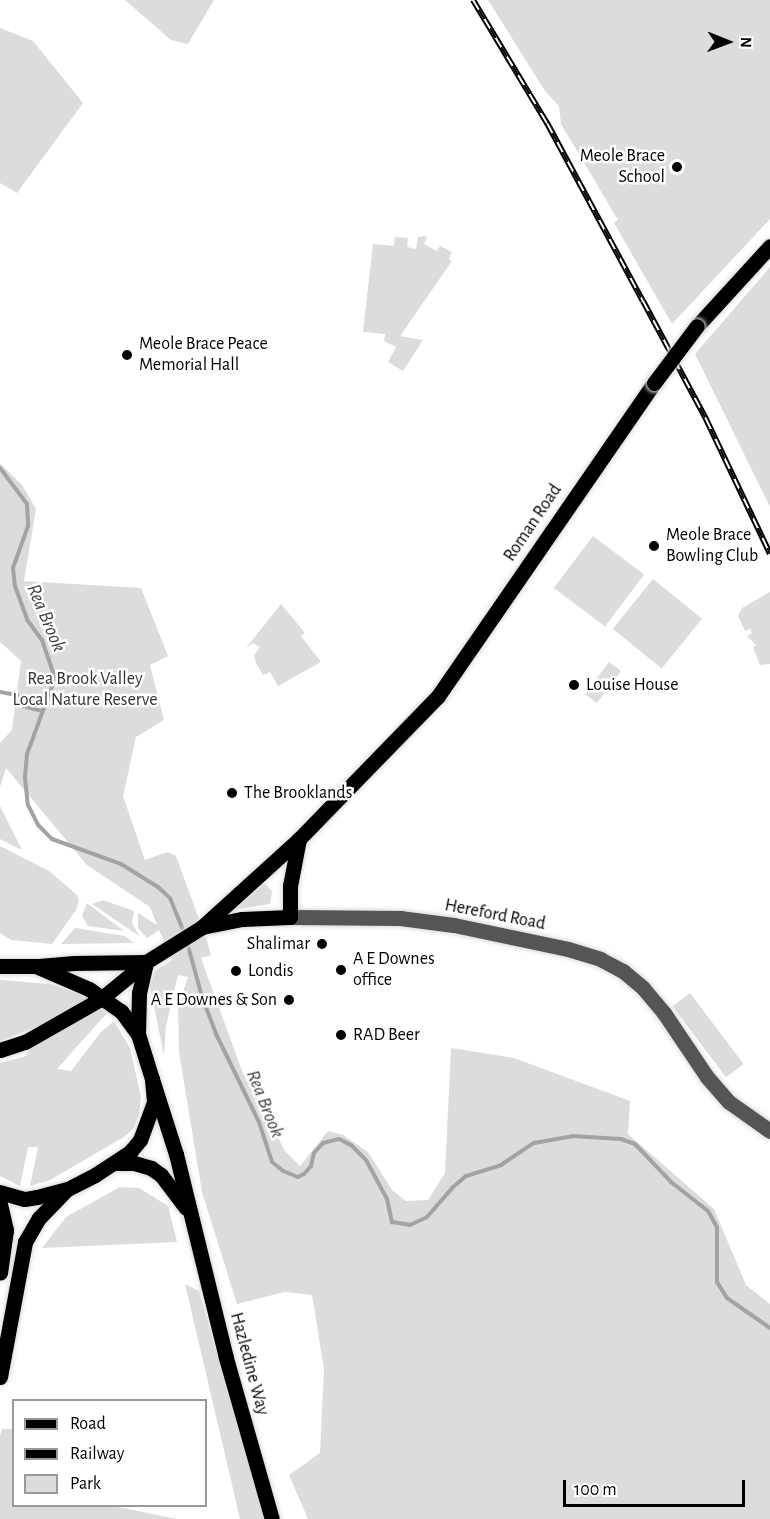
<!DOCTYPE html>
<html>
<head>
<meta charset="utf-8">
<style>
	body { margin:0 }
	#map { position:relative; width:770px; height:1519px; overflow:hidden; background:#fff; font-family:"Alegreya Sans",sans-serif }
	div>[style] { position:absolute }
	[style*='--x'] { left:calc(var(--x)*1px); top:calc(var(--y)*1px); width:calc(var(--w)*1px); rotate:calc(var(--a)*1deg) }
	.green>* { inset:0; background:#dcdcdc; transform-origin:0 0 }
	.stream>* { height:4px; margin:-2px; padding:0 2px; transform-origin:2px; border-radius:2px; background:#a3a3a3 }
	.roads { filter:drop-shadow(0 0 2px #dbdbdb) drop-shadow(0 0 2px #dbdbdb) }
	.minor>* { height:15px; margin:-7.5px; padding:0 7.5px; transform-origin:7.5px; border-radius:7.5px; background:#555 }
	.major>* { height:15px; margin:-7.5px; padding:0 7.5px; transform-origin:7.5px; border-radius:7.5px; background:#000 }
	.rail>* { height:6px; margin-top:-3px; transform-origin:0; background:repeating-linear-gradient(90deg,#fff 0 11px,#000 0 22px); box-sizing:border-box; border-block:2px solid #000 }
	.bridges { filter:drop-shadow(0 0 2px #dbdbdb) drop-shadow(0 0 2px #dbdbdb) }
	.major-bridge>* { height:15px; margin:-7.5px; padding:0 7.5px; transform-origin:7.5px; border-radius:7.5px; background:#000 }
	.dots>* { width:16px; height:16px; translate:-50% -50%; box-sizing:border-box; border:3px solid #fff; border-radius:50% }
	span { translate:-50% -50%; white-space:nowrap; text-align:center; line-height:1.15; -webkit-text-stroke:5px #fff; paint-order:stroke }
	.poi-label { font-size:18px; color:#000 }
	.right { translate:-100% -50%; text-align:right }
	.left { translate:0 -50%; text-align:left }
	.street-label { font-size:18px; color:#000 }
	.park-label { font-size:18px; color:#333 }
	.water-label { font-size:20px; color:#444; font-style:italic }
	.legend { position:absolute; left:12px; top:1399px; width:195px; height:108px; box-sizing:border-box; background:#fff; border:2px solid #999; margin:0; padding:8px 10px; list-style:none; font-size:18px; color:#000 }
	.legend li { display:flex; align-items:center; gap:12px; height:30px }
	.legend b { width:30px; border:2px solid #999 }
	.north { position:absolute; left:698px; top:12px; width:60px; height:60px; -webkit-text-stroke:4px #fff; paint-order:stroke; rotate:91deg; font-size:16px; font-weight:700; line-height:24px; text-align:center; color:#000 }
	.north::after { content:''; display:block; margin:auto; width:21px; height:27px; background:#000; clip-path:polygon(50% 0,100% 100%,50% 72%,0 100%) }
	.scale { position:absolute; left:563px; top:1480px; width:182px; height:27px; box-sizing:border-box; border:3px solid #000; border-top:0; padding-left:8px; font-size:18px; line-height:21px; white-space:nowrap; color:#000; -webkit-text-stroke:4px #fff; paint-order:stroke }
</style>
</head>
<body>
<div id="map">
	<div class="green">
		<div style="clip-path:polygon(125px 0,214px 0,188px 44px,171px 40px)"></div>
		<div style="clip-path:polygon(488px 0,770px 0,770px 219px,672px 324px,614px 223px,618px 220px,561px 124px,559px 106px,545px 91px)"></div>
		<div style="clip-path:polygon(0 28px,33px 41px,83px 103px,17px 193px,0 183px)"></div>
		<div style="clip-path:polygon(424px 236px,427px 237px,424px 244px,437px 251px,440px 246px,452px 252px,449px 259px,452px 261px,400px 336px,423px 340px,403px 371px,388px 362px,396px 347px,384px 341px,385px 334px,363px 332px,373px 244px,394px 246px,395px 237px,408px 238px,407px 247px,416px 249px,418px 237px)"></div>
		<div style="clip-path:polygon(770px 267px,770px 507px,695px 354px)"></div>
		<div style="clip-path:polygon(0 463px,22px 485px,36px 509px,24px 581px,141px 588px,168px 656px,150px 665px,164px 720px,136px 737px,123px 796px,145px 860px,167px 852px,176px 856px,207px 941px,211px 955px,201px 958px,242px 1071px,285px 1151px,300px 1166px,328px 1131px,343px 1135px,368px 1152px,392px 1190px,406px 1201px,428px 1200px,445px 1173px,451px 1048px,514px 1058px,630px 1101px,628px 1134px,714px 1209px,746px 1285px,770px 1304px,770px 1519px,308px 1519px,289px 1475px,320px 1453px,324px 1369px,312px 1295px,285px 1292px,237px 1304px,202px 1192px,179px 1052px,178px 1006px,188px 977px,178px 975px,166px 1026px,164px 1056px,150px 986px,155px 971px,172px 960px,159px 930px,147px 938px,138px 928px,138px 913px,157px 925px,150px 907px,87px 865px,6px 768px,0 787px,0 743px,12px 730px,21px 661px,0 642px)"></div>
		<div style="left:593px;top:536px;width:64px;height:65px;rotate:37deg"></div>
		<div style="left:653px;top:579px;width:63px;height:64px;rotate:39deg"></div>
		<div style="clip-path:polygon(770px 592px,770px 664px,760px 665px,753px 647px,756px 645px,747px 636px,752px 633px,750px 629px,745px 631px,738px 616px,742px 608px)"></div>
		<div style="clip-path:polygon(281px 604px,305px 633px,301px 636px,321px 662px,278px 686px,270px 672px,263px 675px,256px 663px,254px 655px,260px 647px,253px 643px,246px 648px)"></div>
		<div style="left:609px;top:662px;width:15px;height:40px;rotate:37deg"></div>
		<div style="clip-path:polygon(0 806px,22px 850px,0 839px)"></div>
		<div style="clip-path:polygon(0 846px,49px 871px,77px 895px,79px 901px,76px 910px,52px 944px,11px 940px,0 933px)"></div>
		<div style="clip-path:polygon(264px 883px,272px 891px,270px 904px,233px 910px)"></div>
		<div style="clip-path:polygon(103px 900px,134px 911px,132px 923px,139px 936px,92px 904px)"></div>
		<div style="clip-path:polygon(87px 903px,124px 931px,88px 926px,82px 916px)"></div>
		<div style="clip-path:polygon(75px 928px,125px 936px,134px 943px,61px 944px)"></div>
		<div style="clip-path:polygon(0 980px,51px 984px,89px 997px,44px 1024px,0 1041px)"></div>
		<div style="left:690px;top:993px;width:89px;height:22px;rotate:53deg"></div>
		<div style="clip-path:polygon(96px 1004px,107px 1013px,57px 1069px,71px 1071px,101px 1032px,114px 1021px,130px 1048px,141px 1097px,139px 1115px,133px 1129px,124px 1137px,50px 1180px,30px 1186px,38px 1147px,28px 1147px,20px 1186px,0 1176px,0 1063px,26px 1056px,33px 1043px)"></div>
		<div style="clip-path:polygon(120px 1187px,139px 1188px,168px 1206px,177px 1242px,42px 1248px,66px 1217px)"></div>
		<div style="clip-path:polygon(185px 1284px,199px 1291px,264px 1519px,240px 1519px)"></div>
		<div style="clip-path:polygon(2px 1429px,13px 1429px,14px 1506px,113px 1506px,177px 1519px,0 1519px,0 1436px)"></div>
	</div>
	<div class="stream">
		<div style="--x:0;--y:468;--w:45;--a:53.1"></div>
		<div style="--x:27;--y:504;--w:22;--a:87"></div>
		<div style="--x:28;--y:526;--w:45;--a:109.7"></div>
		<div style="--x:13;--y:568;--w:18;--a:84"></div>
		<div style="--x:15;--y:586;--w:37;--a:70"></div>
		<div style="--x:28;--y:621;--w:24;--a:54"></div>
		<div style="--x:42;--y:640;--w:40;--a:71.1"></div>
		<div style="--x:55;--y:678;--w:81;--a:110.2"></div>
		<div style="--x:27;--y:754;--w:24;--a:95"></div>
		<div style="--x:25;--y:778;--w:27;--a:84"></div>
		<div style="--x:28;--y:805;--w:22;--a:63"></div>
		<div style="--x:38;--y:825;--w:20;--a:45"></div>
		<div style="--x:52;--y:839;--w:73;--a:19.9"></div>
		<div style="--x:121;--y:864;--w:44;--a:31.9"></div>
		<div style="--x:158;--y:887;--w:16;--a:43"></div>
		<div style="--x:170;--y:898;--w:40;--a:68"></div>
		<div style="--x:0;--y:692;--w:17;--a:10"></div>
		<div style="--x:17;--y:695;--w:13;--a:61"></div>
		<div style="--x:23;--y:706;--w:20;--a:15"></div>
		<div style="--x:187;--y:942;--w:57;--a:74.7"></div>
		<div style="--x:202;--y:997;--w:40;--a:69"></div>
		<div style="--x:216;--y:1034;--w:98;--a:64"></div>
		<div style="--x:259;--y:1122;--w:42;--a:72"></div>
		<div style="--x:272;--y:1162;--w:14;--a:39"></div>
		<div style="--x:283;--y:1171;--w:16;--a:22"></div>
		<div style="--x:298;--y:1177;--w:7;--a:-27"></div>
		<div style="--x:304;--y:1174;--w:11;--a:-49"></div>
		<div style="--x:311;--y:1166;--w:13;--a:-77"></div>
		<div style="--x:314;--y:1153;--w:13;--a:-48"></div>
		<div style="--x:323;--y:1143;--w:16;--a:-14"></div>
		<div style="--x:339;--y:1139;--w:13;--a:27"></div>
		<div style="--x:351;--y:1145;--w:21;--a:45"></div>
		<div style="--x:366;--y:1160;--w:44;--a:61.7"></div>
		<div style="--x:387;--y:1199;--w:24;--a:78"></div>
		<div style="--x:392;--y:1222;--w:18;--a:9"></div>
		<div style="--x:410;--y:1225;--w:19;--a:-25"></div>
		<div style="--x:427;--y:1217;--w:38;--a:-49"></div>
		<div style="--x:452;--y:1188;--w:18;--a:-41"></div>
		<div style="--x:466;--y:1176;--w:37;--a:-17"></div>
		<div style="--x:501;--y:1165;--w:40;--a:-34"></div>
		<div style="--x:534;--y:1143;--w:39;--a:-10"></div>
		<div style="--x:572;--y:1136;--w:49;--a:3.5"></div>
		<div style="--x:621;--y:1139;--w:15;--a:20"></div>
		<div style="--x:635;--y:1144;--w:52;--a:46.5"></div>
		<div style="--x:671;--y:1182;--w:47;--a:38.1"></div>
		<div style="--x:708;--y:1211;--w:18;--a:61"></div>
		<div style="--x:717;--y:1227;--w:55;--a:90"></div>
		<div style="--x:717;--y:1282;--w:19;--a:58"></div>
		<div style="--x:727;--y:1298;--w:52;--a:34.9"></div>
	</div>
	<div class="roads">
		<div class="minor">
			<div style="--x:290;--y:917;--w:110;--a:0.5"></div>
			<div style="--x:400;--y:918;--w:54;--a:7.4"></div>
			<div style="--x:454;--y:925;--w:116;--a:11.9"></div>
			<div style="--x:568;--y:949;--w:34;--a:17"></div>
			<div style="--x:600;--y:959;--w:26;--a:28"></div>
			<div style="--x:623;--y:971;--w:26;--a:40"></div>
			<div style="--x:643;--y:988;--w:33;--a:50"></div>
			<div style="--x:664;--y:1013;--w:77;--a:56.1"></div>
			<div style="--x:707;--y:1077;--w:33;--a:49"></div>
			<div style="--x:729;--y:1102;--w:50;--a:35.3"></div>
		</div>
		<div class="major">
			<div style="--x:697;--y:326;--w:108;--a:-47.6"></div>
			<div style="--x:202;--y:927;--w:131;--a:-42.2"></div>
			<div style="--x:299;--y:839;--w:199;--a:-45.8"></div>
			<div style="--x:438;--y:696;--w:380;--a:-55.4"></div>
			<div style="--x:0;--y:966;--w:36;--a:0"></div>
			<div style="--x:36;--y:966;--w:58;--a:23.5"></div>
			<div style="--x:89;--y:989;--w:39;--a:35"></div>
			<div style="--x:121;--y:1011;--w:29;--a:54"></div>
			<div style="--x:138;--y:1034;--w:47;--a:72.7"></div>
			<div style="--x:152;--y:1079;--w:23;--a:85"></div>
			<div style="--x:154;--y:1102;--w:40;--a:110.2"></div>
			<div style="--x:140;--y:1140;--w:16;--a:130"></div>
			<div style="--x:130;--y:1152;--w:42;--a:146.7"></div>
			<div style="--x:95;--y:1175;--w:31;--a:153"></div>
			<div style="--x:67;--y:1189;--w:31;--a:165"></div>
			<div style="--x:37;--y:1197;--w:13;--a:171"></div>
			<div style="--x:24;--y:1199;--w:25;--a:-164"></div>
			<div style="--x:39;--y:966;--w:35;--a:-5"></div>
			<div style="--x:74;--y:963;--w:72;--a:-0.8"></div>
			<div style="--x:138;--y:1034;--w:41;--a:-88.6"></div>
			<div style="--x:139;--y:993;--w:32;--a:-77"></div>
			<div style="--x:0;--y:1050;--w:26;--a:-18"></div>
			<div style="--x:25;--y:1042;--w:89;--a:-29.7"></div>
			<div style="--x:102;--y:998;--w:57;--a:-39.3"></div>
			<div style="--x:146;--y:962;--w:66;--a:-32"></div>
			<div style="--x:202;--y:927;--w:41;--a:-11.3"></div>
			<div style="--x:242;--y:919;--w:48;--a:-2.4"></div>
			<div style="--x:290;--y:917;--w:31;--a:-90"></div>
			<div style="--x:290;--y:886;--w:48;--a:-79.2"></div>
			<div style="--x:152;--y:1079;--w:79;--a:72.3"></div>
			<div style="--x:176;--y:1154;--w:210;--a:76.2"></div>
			<div style="--x:226;--y:1358;--w:167;--a:74.1"></div>
			<div style="--x:114;--y:1163;--w:20;--a:0"></div>
			<div style="--x:134;--y:1163;--w:18;--a:16"></div>
			<div style="--x:151;--y:1168;--w:12;--a:35"></div>
			<div style="--x:161;--y:1175;--w:41;--a:52.9"></div>
			<div style="--x:0;--y:1204;--w:27;--a:77"></div>
			<div style="--x:6;--y:1230;--w:43;--a:97.9"></div>
			<div style="--x:0;--y:1377;--w:137;--a:-79.5"></div>
			<div style="--x:25;--y:1242;--w:28;--a:-60"></div>
			<div style="--x:39;--y:1218;--w:39;--a:-46"></div>
		</div>
	</div>
	<div class="rail">
		<div style="--x:473;--y:0;--w:144;--a:59"></div>
		<div style="--x:547;--y:123;--w:202;--a:61.7"></div>
		<div style="--x:643;--y:301;--w:134;--a:61.9"></div>
		<div style="--x:706;--y:419;--w:149;--a:64.6"></div>
	</div>
	<div class="bridges">
		<div class="major-bridge">
			<div style="--x:654;--y:383;--w:71;--a:-53"></div>
		</div>
	</div>
	<div class="dots">
		<div style="left:677px;top:167px;background:#000"></div>
		<div style="left:127px;top:355px;background:#000"></div>
		<div style="left:654px;top:546px;background:#000"></div>
		<div style="left:574px;top:685px;background:#000"></div>
		<div style="left:232px;top:793px;background:#000"></div>
		<div style="left:322px;top:944px;background:#000"></div>
		<div style="left:341px;top:970px;background:#000"></div>
		<div style="left:236px;top:971px;background:#000"></div>
		<div style="left:289px;top:1000px;background:#000"></div>
		<div style="left:341px;top:1035px;background:#000"></div>
	</div>
	<div class="poi-label">
		<span class="right" style="left:665px;top:167px">Meole Brace<br>School</span>
		<span class="left" style="left:139px;top:355px">Meole Brace Peace<br>Memorial Hall</span>
		<span class="left" style="left:666px;top:546px">Meole Brace<br>Bowling Club</span>
		<span class="left" style="left:586px;top:685px">Louise House</span>
		<span class="left" style="left:244px;top:793px">The Brooklands</span>
		<span class="right" style="left:310px;top:944px">Shalimar</span>
		<span class="left" style="left:353px;top:970px">A E Downes<br>office</span>
		<span class="left" style="left:248px;top:971px">Londis</span>
		<span class="right" style="left:277px;top:1000px">A E Downes &amp; Son</span>
		<span class="left" style="left:353px;top:1035px">RAD Beer</span>
	</div>
	<div class="street-label">
		<span style="left:533px;top:523px;rotate:-56deg">Roman Road</span>
		<span style="left:495px;top:915px;rotate:11deg">Hereford Road</span>
		<span style="left:249px;top:1364px;rotate:75deg">Hazledine Way</span>
	</div>
	<div class="park-label">
		<span style="left:85px;top:690px">Rea Brook Valley<br>Local Nature Reserve</span>
	</div>
	<div class="water-label">
		<span style="left:46px;top:618px;rotate:67deg">Rea Brook</span>
		<span style="left:265px;top:1104px;rotate:68deg">Rea Brook</span>
	</div>
	<ul class="legend">
	<li><b style="height:8px;background:#000"></b>Road</li>
	<li><b style="height:8px;background:#000"></b>Railway</li>
	<li><b style="height:16px;background:#dcdcdc"></b>Park</li>
	</ul>
	<div class="north">N</div>
	<div class="scale">100 m</div>
</div>
</body>
</html>
